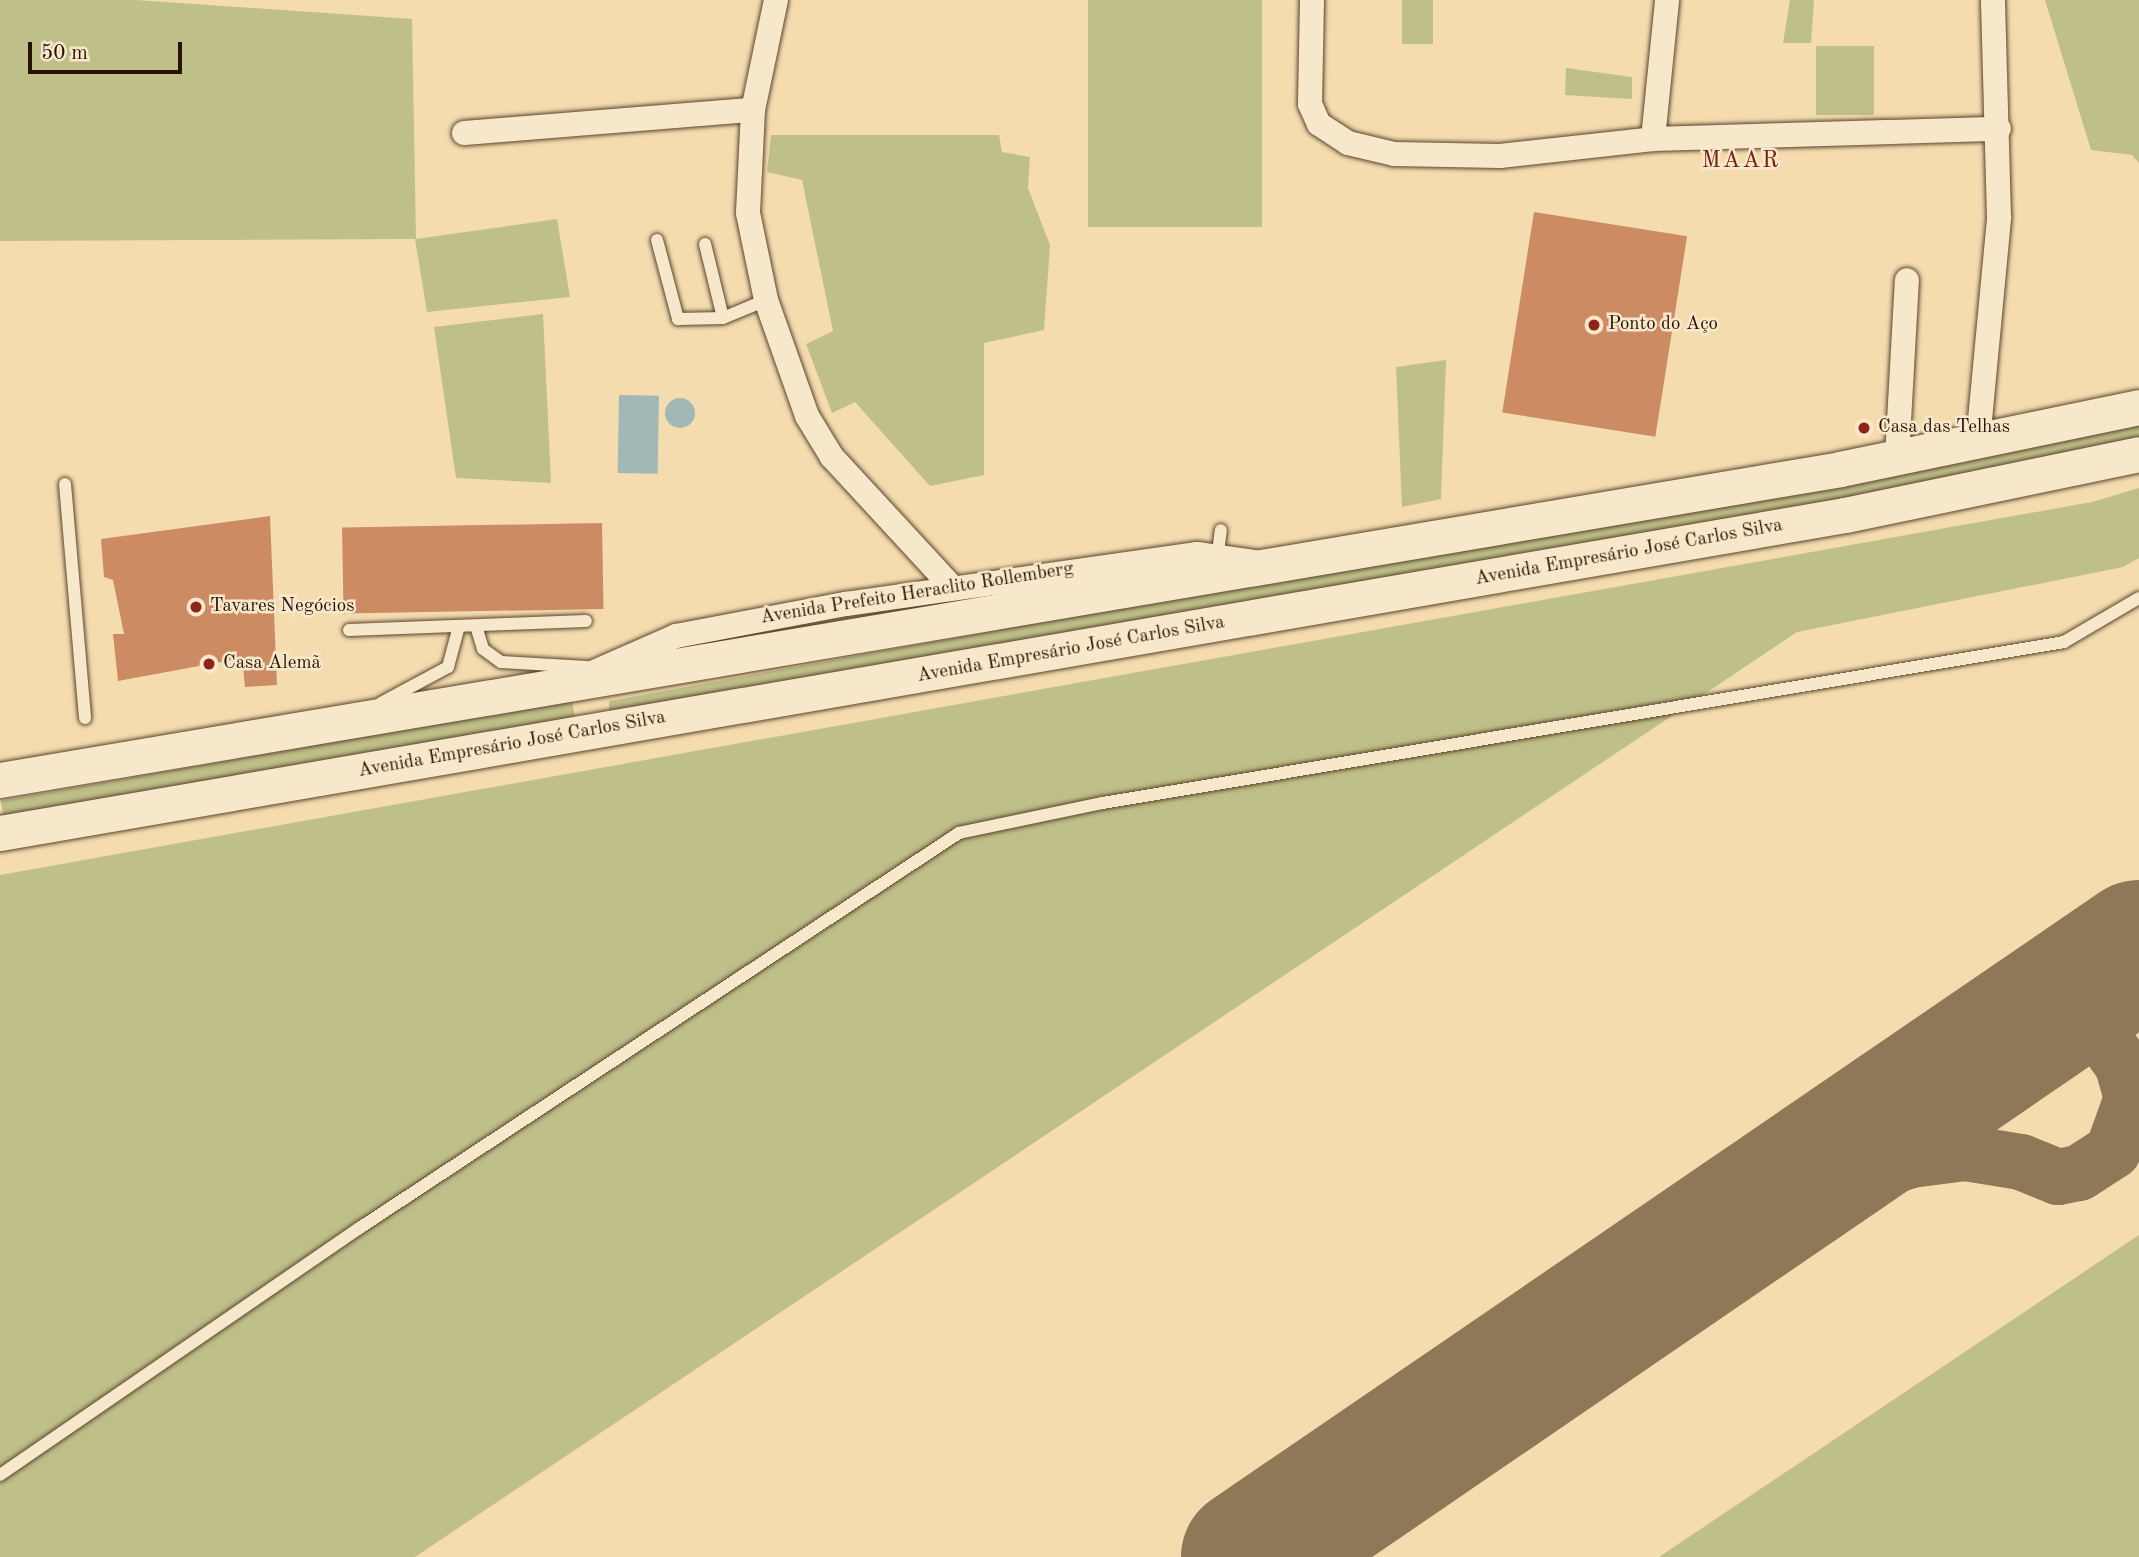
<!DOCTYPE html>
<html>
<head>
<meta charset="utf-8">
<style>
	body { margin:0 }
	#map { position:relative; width:2139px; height:1557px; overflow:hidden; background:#f5dcaf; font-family:"Old Standard TT",serif }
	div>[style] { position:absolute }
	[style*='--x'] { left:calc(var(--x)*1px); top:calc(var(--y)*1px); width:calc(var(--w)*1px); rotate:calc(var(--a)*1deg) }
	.green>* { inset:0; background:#bfbf89; transform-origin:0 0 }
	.water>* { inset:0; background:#a2b8b7; transform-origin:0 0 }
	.round { border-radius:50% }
	.taxiway>* { height:56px; margin:-28px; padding:0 28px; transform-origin:28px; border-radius:28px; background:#8e7858 }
	.runway>* { height:138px; margin:-69px; padding:0 69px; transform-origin:69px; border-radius:69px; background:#8e7858 }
	.building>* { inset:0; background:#cd8b64; transform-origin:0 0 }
	.roads { filter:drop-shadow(0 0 2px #5a452d) drop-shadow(0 0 2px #5a452d) }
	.lane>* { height:12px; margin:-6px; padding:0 6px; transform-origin:6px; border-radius:6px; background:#f8e8cb }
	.street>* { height:24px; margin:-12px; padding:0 12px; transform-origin:12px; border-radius:12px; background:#f8e8cb }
	.secondary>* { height:35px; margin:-17.5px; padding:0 17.5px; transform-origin:17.5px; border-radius:17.5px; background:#f8e8cb }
	.dots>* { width:19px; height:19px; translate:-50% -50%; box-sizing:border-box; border:4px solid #f8e8cb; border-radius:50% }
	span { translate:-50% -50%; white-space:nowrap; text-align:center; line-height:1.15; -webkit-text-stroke:5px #f8e8cb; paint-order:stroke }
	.poi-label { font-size:19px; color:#271302 }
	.left { translate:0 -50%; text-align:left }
	.street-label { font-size:19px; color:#271302 }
	.quarter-label { font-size:23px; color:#7a1f14; letter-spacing:2px }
	.scale { position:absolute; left:28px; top:42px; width:154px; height:32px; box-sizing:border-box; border:4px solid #271302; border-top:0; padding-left:9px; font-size:21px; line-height:24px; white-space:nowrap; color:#271302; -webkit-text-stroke:5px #f8e8cb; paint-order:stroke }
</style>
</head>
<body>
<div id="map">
	<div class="green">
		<div style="clip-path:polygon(0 0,136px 0,412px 19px,416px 239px,557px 219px,570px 297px,427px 312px,415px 239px,0 241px)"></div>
		<div style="left:1088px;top:0;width:174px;height:227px"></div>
		<div style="left:1402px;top:0;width:31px;height:44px"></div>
		<div style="clip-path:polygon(1790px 0,1814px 0,1811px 43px,1783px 43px)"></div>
		<div style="clip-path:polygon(2045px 0,2139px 0,2139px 163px,2132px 155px,2091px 150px)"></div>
		<div style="left:1816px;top:46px;width:58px;height:69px"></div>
		<div style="clip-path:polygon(1566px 68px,1632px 77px,1632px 99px,1565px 95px)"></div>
		<div style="clip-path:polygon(771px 135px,999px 135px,1002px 152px,1030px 157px,1028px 188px,1050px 245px,1044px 330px,984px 343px,984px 475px,930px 486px,855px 402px,832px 413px,806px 344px,833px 331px,802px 180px,767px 172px)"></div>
		<div style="clip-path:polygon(543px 314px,551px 483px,456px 478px,434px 327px)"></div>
		<div style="clip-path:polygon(1446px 360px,1441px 499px,1402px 507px,1396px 367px)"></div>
		<div style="clip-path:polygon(2139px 422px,2139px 441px,1969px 481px,609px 716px,609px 701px)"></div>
		<div style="clip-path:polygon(2139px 488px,2139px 558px,2123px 567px,1797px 632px,415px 1557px,0 1557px,0 875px,2092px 502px)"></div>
		<div style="left:572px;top:700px;width:23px;height:580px;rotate:80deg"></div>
		<div style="clip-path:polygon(2139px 1235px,2139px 1557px,1659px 1557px)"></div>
	</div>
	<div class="water">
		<div style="left:619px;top:395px;width:40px;height:78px;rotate:1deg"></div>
		<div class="round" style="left:665px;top:398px;width:30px;height:30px"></div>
	</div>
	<div class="taxiway">
		<div style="--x:1720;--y:1239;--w:77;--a:-28.9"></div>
		<div style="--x:1787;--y:1202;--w:131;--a:-18.7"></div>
		<div style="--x:1911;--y:1160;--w:55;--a:-7.3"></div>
		<div style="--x:1966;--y:1153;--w:56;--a:9.3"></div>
		<div style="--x:2021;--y:1162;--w:40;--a:22"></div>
		<div style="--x:2058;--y:1177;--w:21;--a:-11"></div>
		<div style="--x:2079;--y:1173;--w:40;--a:-32.9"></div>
		<div style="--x:2113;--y:1151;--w:56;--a:-70.3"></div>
		<div style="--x:2132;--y:1098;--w:35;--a:-106"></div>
		<div style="--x:2122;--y:1064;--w:32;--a:-126"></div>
		<div style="--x:2103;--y:1038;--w:47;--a:-170.1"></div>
		<div style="--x:2057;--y:1030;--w:50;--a:170.7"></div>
	</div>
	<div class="runway">
		<div style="--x:1250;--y:1557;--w:1077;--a:-34.37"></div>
	</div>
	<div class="building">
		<div style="left:1534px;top:212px;width:155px;height:203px;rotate:9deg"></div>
		<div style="clip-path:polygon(270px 516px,277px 685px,245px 687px,242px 658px,118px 681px,113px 634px,124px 634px,113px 580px,104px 577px,101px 539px)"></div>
		<div style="left:602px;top:523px;width:86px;height:260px;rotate:89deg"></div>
	</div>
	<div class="roads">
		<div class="lane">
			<div style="--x:657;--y:240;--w:82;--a:75.1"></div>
			<div style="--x:678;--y:319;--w:45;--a:-1.3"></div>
			<div style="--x:723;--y:318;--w:47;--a:-22.7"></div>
			<div style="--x:705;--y:244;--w:76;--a:76.3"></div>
			<div style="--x:65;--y:484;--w:235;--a:85.1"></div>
			<div style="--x:1218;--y:553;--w:23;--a:-83"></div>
			<div style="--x:476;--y:626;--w:24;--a:73"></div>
			<div style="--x:483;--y:649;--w:22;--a:36"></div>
			<div style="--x:501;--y:662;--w:86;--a:3.3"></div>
			<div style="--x:349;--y:630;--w:237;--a:-2.2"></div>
			<div style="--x:381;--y:703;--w:76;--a:-28.2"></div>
			<div style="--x:448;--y:667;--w:42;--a:-75"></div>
			<div style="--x:0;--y:1475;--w:434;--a:-34.5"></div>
			<div style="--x:358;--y:1229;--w:720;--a:-33.38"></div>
			<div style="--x:959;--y:833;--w:147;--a:-11.8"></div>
			<div style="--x:1103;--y:803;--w:974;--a:-9.51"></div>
			<div style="--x:2064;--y:642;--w:87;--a:-30.4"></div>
		</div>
		<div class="street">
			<div style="--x:776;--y:0;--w:112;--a:101.8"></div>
			<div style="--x:753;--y:110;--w:103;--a:92.8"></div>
			<div style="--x:748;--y:213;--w:89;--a:78.3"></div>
			<div style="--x:766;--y:300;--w:123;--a:70.5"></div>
			<div style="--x:807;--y:416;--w:48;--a:58.6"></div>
			<div style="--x:832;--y:457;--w:178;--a:47.3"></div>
			<div style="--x:1312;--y:0;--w:104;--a:91.1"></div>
			<div style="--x:1310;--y:104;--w:22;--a:66"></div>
			<div style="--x:1319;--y:124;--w:35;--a:33"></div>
			<div style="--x:1348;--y:143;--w:47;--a:13.4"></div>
			<div style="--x:1394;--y:154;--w:106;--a:1.1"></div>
			<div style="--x:1500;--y:156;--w:154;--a:-6.3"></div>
			<div style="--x:1653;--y:139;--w:346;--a:-1.7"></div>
			<div style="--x:464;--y:133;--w:290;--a:-4.6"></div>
			<div style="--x:1653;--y:139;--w:140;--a:-84.2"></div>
			<div style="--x:1978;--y:441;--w:225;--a:-84.6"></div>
			<div style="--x:1999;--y:217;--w:217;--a:-91.6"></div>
			<div style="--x:1897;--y:457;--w:177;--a:-86.8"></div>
			<div style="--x:592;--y:673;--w:92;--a:-23.8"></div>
			<div style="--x:676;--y:636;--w:173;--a:-10.7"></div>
			<div style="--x:846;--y:604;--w:355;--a:-8.1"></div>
			<div style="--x:1197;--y:554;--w:65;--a:8"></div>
		</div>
		<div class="secondary">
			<div style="--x:0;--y:780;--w:1866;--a:-9.59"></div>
			<div style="--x:1840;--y:469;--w:305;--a:-11.7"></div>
			<div style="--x:0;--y:833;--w:1872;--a:-9.78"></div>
			<div style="--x:1845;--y:515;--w:300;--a:-11.7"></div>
		</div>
	</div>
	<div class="dots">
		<div style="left:1594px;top:325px;background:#8f2418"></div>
		<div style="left:1864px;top:428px;background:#8f2418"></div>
		<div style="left:196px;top:607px;background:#8f2418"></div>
		<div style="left:209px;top:664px;background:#8f2418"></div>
	</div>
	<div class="poi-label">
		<span class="left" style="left:1608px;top:325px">Ponto do Aço</span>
		<span class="left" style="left:1878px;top:428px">Casa das Telhas</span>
		<span class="left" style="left:210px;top:607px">Tavares Negócios</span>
		<span class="left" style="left:223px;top:664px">Casa Alemã</span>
	</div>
	<div class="street-label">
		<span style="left:1629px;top:553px;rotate:-10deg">Avenida Empresário José Carlos Silva</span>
		<span style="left:917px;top:594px;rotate:-9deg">Avenida Prefeito Heraclito Rollemberg</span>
		<span style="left:1071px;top:650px;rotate:-10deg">Avenida Empresário José Carlos Silva</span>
		<span style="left:512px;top:745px;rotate:-10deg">Avenida Empresário José Carlos Silva</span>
	</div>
	<div class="quarter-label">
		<span style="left:1741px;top:161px">MAAR</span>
	</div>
	<div class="scale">50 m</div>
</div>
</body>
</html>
